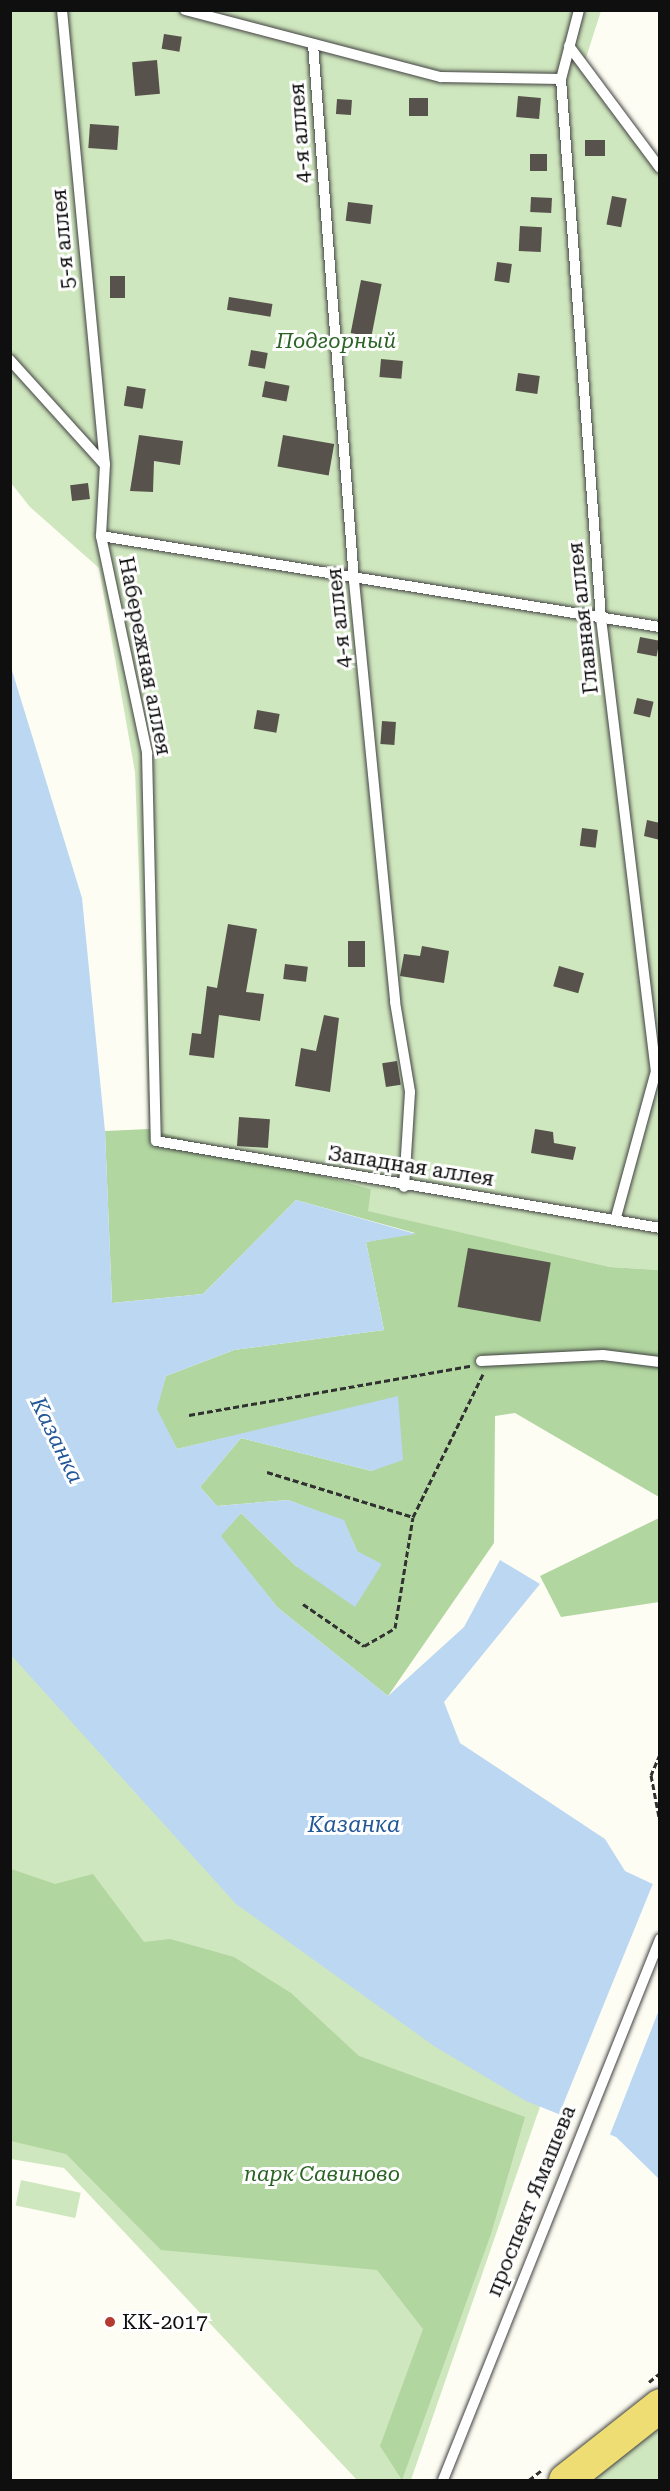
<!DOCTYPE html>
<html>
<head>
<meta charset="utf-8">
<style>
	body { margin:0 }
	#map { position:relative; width:670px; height:2491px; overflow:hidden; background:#fefdf3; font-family:"Roboto Serif",serif }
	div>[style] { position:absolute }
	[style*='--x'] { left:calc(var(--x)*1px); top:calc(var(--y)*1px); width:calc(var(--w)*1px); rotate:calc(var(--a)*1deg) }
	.green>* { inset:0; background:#cfe7be; transform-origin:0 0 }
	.forest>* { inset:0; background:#b1d69f }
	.water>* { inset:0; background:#bbd7f2 }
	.pier>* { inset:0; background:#fefdf3 }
	.building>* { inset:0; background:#57524c; transform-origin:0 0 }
	.path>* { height:3px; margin-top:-1.5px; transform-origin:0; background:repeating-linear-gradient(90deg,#313131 0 6px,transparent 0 9px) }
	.roads { filter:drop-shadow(0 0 2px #424242) drop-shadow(0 0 2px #424242) }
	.lane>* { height:10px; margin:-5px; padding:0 5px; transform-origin:5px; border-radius:5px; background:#fff }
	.primary>* { height:33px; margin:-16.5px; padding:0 16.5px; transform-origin:16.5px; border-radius:16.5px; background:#eedd73 }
	.dots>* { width:16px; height:16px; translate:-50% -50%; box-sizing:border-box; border:3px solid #fff; border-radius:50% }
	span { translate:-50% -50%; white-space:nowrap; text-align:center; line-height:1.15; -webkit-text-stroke:6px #fff; paint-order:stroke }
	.street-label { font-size:21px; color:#0f0f0f }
	.park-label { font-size:21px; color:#2a6324; font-style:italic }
	.poi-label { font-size:21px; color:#0f0f0f }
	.left { translate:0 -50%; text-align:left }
	.water-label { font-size:22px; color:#225798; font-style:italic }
	.frame { position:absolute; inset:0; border:12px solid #0f0f0f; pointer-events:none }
</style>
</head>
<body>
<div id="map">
	<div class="green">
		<div style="clip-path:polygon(10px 11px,601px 11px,583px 67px,659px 170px,659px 1270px,610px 1267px,367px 1211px,371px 1189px,149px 1129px,135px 772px,99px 568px,30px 507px,11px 483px)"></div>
		<div style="clip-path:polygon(11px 1646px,542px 2101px,411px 2480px,357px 2480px,64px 2168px,11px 2159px)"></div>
		<div style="left:21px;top:2180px;width:61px;height:26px;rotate:12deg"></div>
		<div style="clip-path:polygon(659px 2420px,659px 2480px,583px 2480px)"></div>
	</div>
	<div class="forest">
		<div style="clip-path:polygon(149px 1129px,371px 1189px,368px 1211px,610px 1267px,659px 1270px,659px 1497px,515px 1413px,495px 1416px,494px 1543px,388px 1696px,278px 1608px,220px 1536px,241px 1513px,297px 1567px,357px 1551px,344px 1521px,288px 1500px,217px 1506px,200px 1487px,241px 1438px,372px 1471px,398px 1397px,177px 1449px,156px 1409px,166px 1376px,234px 1350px,384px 1330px,366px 1242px,415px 1233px,296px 1200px,203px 1294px,112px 1303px,105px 1131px)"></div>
		<div style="clip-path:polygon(659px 1518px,659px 1602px,561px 1617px,540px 1576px)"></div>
		<div style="clip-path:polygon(11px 1869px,55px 1884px,93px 1874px,144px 1942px,170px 1939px,234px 1957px,291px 1993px,359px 2056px,525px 2117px,491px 2234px,402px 2480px,380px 2446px,423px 2329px,377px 2270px,161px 2250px,66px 2154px,11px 2141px)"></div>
	</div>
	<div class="water">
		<div style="clip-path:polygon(10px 664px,82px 898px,105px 1131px,112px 1303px,203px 1294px,296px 1200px,416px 1234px,366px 1242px,384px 1330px,234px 1350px,166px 1376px,157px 1409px,177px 1449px,398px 1396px,403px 1460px,372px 1471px,241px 1438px,200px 1487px,217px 1506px,288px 1500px,344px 1520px,357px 1551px,382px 1564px,355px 1607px,297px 1567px,241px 1513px,221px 1536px,278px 1608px,388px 1696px,464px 1627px,500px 1560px,540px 1584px,444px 1702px,460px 1743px,605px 1839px,625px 1871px,659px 1887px,659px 2179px,616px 2137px,526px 2101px,434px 2046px,236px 1904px,11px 1655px)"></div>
	</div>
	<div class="pier">
		<div style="clip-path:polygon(654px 1881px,660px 1884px,659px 2010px,609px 2137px,558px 2117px)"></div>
	</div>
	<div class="building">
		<div style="left:164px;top:34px;width:18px;height:15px;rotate:9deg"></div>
		<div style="left:157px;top:60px;width:34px;height:25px;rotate:85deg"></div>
		<div style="left:518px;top:96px;width:23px;height:21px;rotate:5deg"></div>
		<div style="left:409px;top:98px;width:19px;height:18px"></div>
		<div style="left:337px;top:99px;width:15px;height:15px;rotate:4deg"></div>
		<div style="left:90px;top:124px;width:29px;height:24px;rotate:4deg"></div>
		<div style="left:585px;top:140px;width:20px;height:16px"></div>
		<div style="left:530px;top:154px;width:17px;height:17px"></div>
		<div style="left:612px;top:196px;width:15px;height:29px;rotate:11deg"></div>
		<div style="left:531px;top:197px;width:21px;height:15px;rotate:3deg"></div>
		<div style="left:348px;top:202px;width:25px;height:19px;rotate:7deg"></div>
		<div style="left:520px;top:226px;width:22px;height:25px;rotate:3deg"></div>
		<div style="left:497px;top:262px;width:15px;height:19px;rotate:8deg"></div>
		<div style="left:110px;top:276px;width:15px;height:22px"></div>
		<div style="left:361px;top:280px;width:21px;height:54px;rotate:11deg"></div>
		<div style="left:229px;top:297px;width:44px;height:13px;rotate:9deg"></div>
		<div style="left:251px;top:350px;width:17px;height:16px;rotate:10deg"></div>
		<div style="left:381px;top:359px;width:22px;height:18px;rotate:5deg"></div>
		<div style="left:518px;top:373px;width:22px;height:18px;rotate:8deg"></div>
		<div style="left:265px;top:381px;width:25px;height:16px;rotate:11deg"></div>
		<div style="left:127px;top:386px;width:19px;height:20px;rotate:9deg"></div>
		<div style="clip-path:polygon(139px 435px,183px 441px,180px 465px,154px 461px,153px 492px,130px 491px)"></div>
		<div style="left:283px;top:435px;width:52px;height:32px;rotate:10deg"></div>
		<div style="left:88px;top:483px;width:16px;height:18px;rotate:83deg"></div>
		<div style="left:640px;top:637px;width:20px;height:16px;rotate:11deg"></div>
		<div style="left:637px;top:698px;width:17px;height:16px;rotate:13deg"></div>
		<div style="left:257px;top:710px;width:23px;height:19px;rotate:10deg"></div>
		<div style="left:382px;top:721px;width:14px;height:23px;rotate:4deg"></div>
		<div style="clip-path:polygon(647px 820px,660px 823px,660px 840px,644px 836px)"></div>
		<div style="left:582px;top:828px;width:16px;height:18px;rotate:7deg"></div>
		<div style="clip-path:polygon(228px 924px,257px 929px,246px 992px,264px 994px,260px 1021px,219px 1015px,214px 1058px,189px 1055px,192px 1033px,201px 1034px,207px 986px,217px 988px)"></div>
		<div style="left:348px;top:941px;width:17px;height:26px"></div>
		<div style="clip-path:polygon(422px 946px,449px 951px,444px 983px,400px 976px,404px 954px,420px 956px)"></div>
		<div style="left:285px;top:964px;width:23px;height:15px;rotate:7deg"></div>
		<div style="left:559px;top:966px;width:26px;height:21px;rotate:16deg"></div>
		<div style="clip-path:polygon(324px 1015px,339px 1018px,330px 1092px,295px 1086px,301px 1048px,316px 1051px)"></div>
		<div style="left:397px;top:1061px;width:24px;height:15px;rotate:81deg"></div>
		<div style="left:239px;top:1117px;width:31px;height:29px;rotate:4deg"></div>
		<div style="clip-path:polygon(535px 1129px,553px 1132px,554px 1143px,576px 1147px,573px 1160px,531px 1153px)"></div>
		<div style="left:468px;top:1248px;width:84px;height:60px;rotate:10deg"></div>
	</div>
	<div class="path">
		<div style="--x:189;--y:1415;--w:286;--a:-9.9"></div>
		<div style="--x:267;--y:1472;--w:153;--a:17.1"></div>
		<div style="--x:303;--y:1604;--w:74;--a:34.5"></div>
		<div style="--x:364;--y:1646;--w:36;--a:-30"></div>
		<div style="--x:395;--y:1628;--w:112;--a:-80.8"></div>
		<div style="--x:413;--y:1517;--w:159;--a:-63.9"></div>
		<div style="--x:660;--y:1754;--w:23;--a:113"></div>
		<div style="--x:651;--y:1775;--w:48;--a:79.2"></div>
		<div style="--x:649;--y:2382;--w:14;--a:-39"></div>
		<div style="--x:529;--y:2480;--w:16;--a:-38"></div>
	</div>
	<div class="roads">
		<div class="lane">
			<div style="--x:62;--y:10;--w:456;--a:84.6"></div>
			<div style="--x:105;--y:464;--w:72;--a:93.2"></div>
			<div style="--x:101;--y:536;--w:222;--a:78"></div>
			<div style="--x:147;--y:753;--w:388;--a:88.7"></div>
			<div style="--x:156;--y:1141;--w:511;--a:9.79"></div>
			<div style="--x:185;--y:10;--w:265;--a:14.7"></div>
			<div style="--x:441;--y:77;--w:120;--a:1"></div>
			<div style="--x:579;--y:10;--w:71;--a:104.6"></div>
			<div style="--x:561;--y:79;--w:540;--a:85.76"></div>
			<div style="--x:601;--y:618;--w:456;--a:83.1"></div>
			<div style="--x:656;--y:1071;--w:151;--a:105.3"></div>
			<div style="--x:313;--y:44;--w:539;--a:85.63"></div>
			<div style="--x:354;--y:581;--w:423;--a:84.4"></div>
			<div style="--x:395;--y:1002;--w:91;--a:80.5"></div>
			<div style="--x:410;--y:1092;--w:95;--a:93.6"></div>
			<div style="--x:569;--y:46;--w:152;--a:53.3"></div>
			<div style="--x:10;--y:360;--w:140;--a:47.9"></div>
			<div style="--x:101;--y:536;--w:566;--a:9.25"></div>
			<div style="--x:481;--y:1361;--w:122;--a:-2.8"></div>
			<div style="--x:603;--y:1355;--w:57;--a:7"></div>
			<div style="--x:443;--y:2480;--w:583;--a:-68.14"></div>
		</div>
		<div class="primary">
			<div style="--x:565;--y:2480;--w:121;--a:-38.3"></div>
		</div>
	</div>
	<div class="dots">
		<div style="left:110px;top:2322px;background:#b53a32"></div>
	</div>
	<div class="street-label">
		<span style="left:300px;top:133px;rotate:-94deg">4-я аллея</span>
		<span style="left:63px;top:239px;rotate:-95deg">5-я аллея</span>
		<span style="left:339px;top:618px;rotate:-96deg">4-я аллея</span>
		<span style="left:583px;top:618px;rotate:-96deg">Главная аллея</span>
		<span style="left:145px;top:656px;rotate:79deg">Набережная аллея</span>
		<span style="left:411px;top:1166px;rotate:9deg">Западная аллея</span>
		<span style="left:531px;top:2201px;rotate:-68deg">проспект Ямашева</span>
	</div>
	<div class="park-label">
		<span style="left:336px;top:341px">Подгорный</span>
		<span style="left:322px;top:2174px">парк Савиново</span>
	</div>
	<div class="poi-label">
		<span class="left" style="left:122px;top:2322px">КК-2017</span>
	</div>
	<div class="water-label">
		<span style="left:57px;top:1440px;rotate:64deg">Казанка</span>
		<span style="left:354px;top:1825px">Казанка</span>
	</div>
	<div class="frame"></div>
</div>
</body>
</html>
